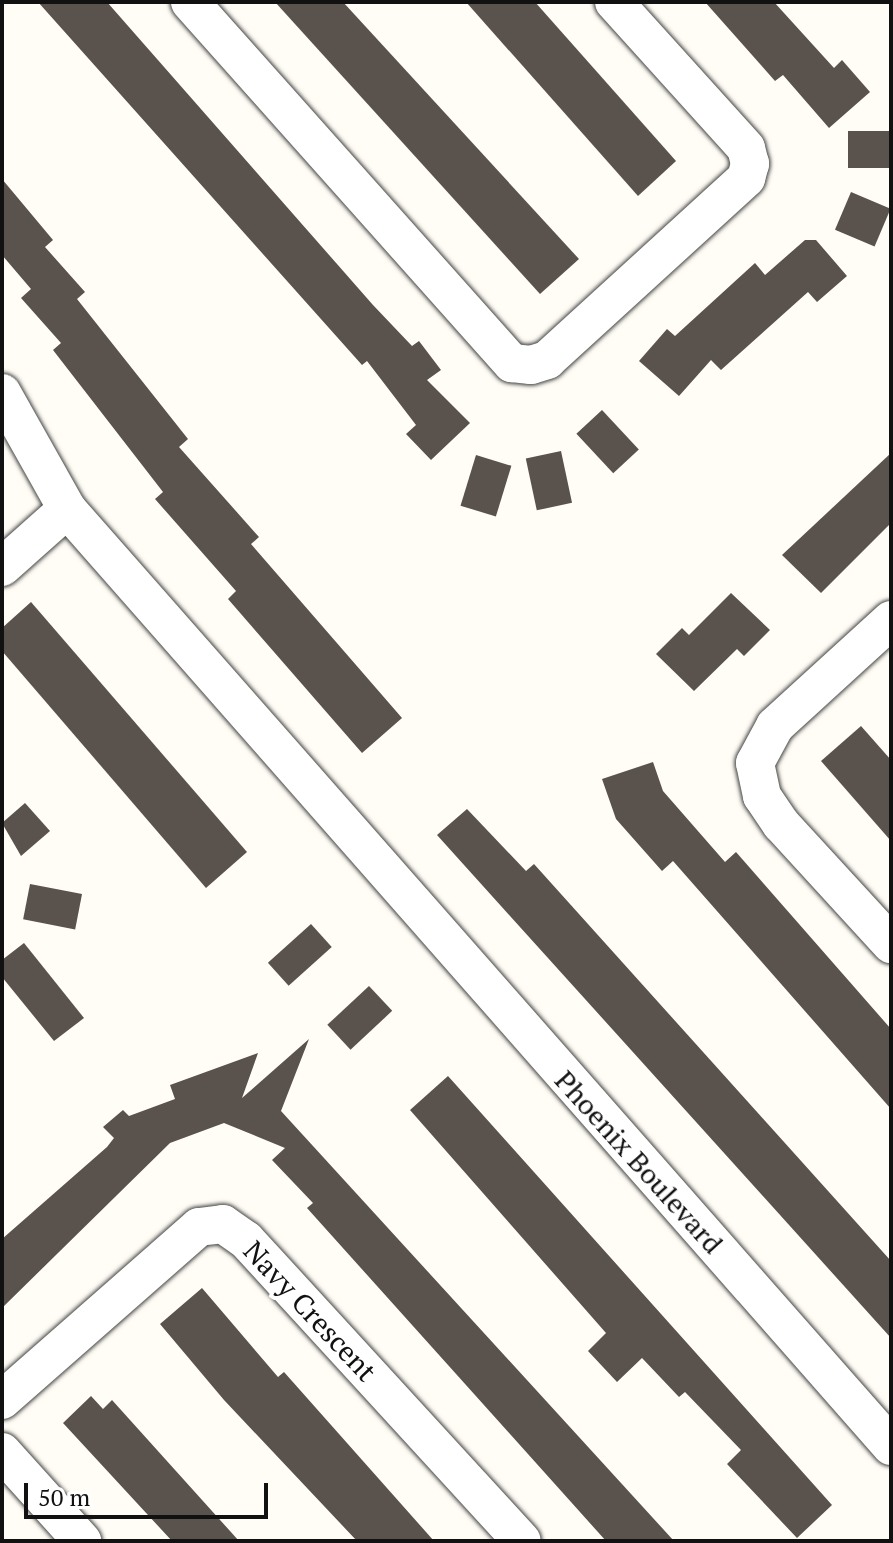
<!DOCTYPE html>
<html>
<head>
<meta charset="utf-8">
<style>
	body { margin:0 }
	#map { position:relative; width:893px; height:1543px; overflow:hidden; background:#fffdf5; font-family:"PT Serif",serif }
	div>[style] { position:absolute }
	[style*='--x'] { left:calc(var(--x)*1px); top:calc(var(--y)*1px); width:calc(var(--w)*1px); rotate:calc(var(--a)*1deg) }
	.building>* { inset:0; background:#5a524d; transform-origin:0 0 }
	.roads { filter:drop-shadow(0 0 2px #444) drop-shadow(0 0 2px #444) }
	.street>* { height:38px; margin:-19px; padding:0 19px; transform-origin:19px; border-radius:19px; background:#fff }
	span { translate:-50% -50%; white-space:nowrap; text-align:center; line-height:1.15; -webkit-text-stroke:8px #fff; paint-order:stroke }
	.street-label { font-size:28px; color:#111 }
	.frame { position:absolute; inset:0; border:4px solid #111; pointer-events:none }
	.scale { position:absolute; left:24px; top:1483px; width:244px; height:36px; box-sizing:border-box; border:4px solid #111; border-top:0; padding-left:10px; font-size:24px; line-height:28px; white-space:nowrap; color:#111; -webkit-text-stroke:6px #fff; paint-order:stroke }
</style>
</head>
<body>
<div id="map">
	<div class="building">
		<div style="clip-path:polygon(38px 2px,107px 2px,373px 305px,412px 346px,419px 341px,441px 370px,427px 380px,470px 423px,431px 460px,406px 434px,416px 425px,367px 361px,362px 365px)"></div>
		<div style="clip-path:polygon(275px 2px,343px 2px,579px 259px,540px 294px)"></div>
		<div style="clip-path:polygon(466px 2px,535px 2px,676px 161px,638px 196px)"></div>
		<div style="clip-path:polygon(705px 2px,774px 2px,834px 68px,842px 60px,870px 92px,829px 128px,783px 75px,775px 81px)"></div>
		<div style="left:891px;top:131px;width:37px;height:43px;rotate:90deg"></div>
		<div style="clip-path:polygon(2px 179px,53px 240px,45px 247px,85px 292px,77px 299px,188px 439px,179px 447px,259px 537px,251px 544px,402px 718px,362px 753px,228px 599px,236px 591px,155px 499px,163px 492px,53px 350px,61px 343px,21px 298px,31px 289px,2px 255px)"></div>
		<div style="left:851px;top:192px;width:43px;height:41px;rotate:23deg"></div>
		<div style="clip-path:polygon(805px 240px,816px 240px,847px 276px,817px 302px,808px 292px,721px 370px,711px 360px,679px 396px,639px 361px,667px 329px,675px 336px,755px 263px,765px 275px)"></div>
		<div style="left:602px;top:410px;width:54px;height:35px;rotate:47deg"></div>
		<div style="left:561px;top:451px;width:53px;height:36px;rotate:78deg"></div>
		<div style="clip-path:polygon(891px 453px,891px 523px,821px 593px,782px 555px)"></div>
		<div style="left:476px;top:455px;width:37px;height:53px;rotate:17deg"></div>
		<div style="clip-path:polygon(731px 593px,770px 630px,744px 656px,737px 649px,694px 691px,656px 654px,682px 628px,689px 635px)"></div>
		<div style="clip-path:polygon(31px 602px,247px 852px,206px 888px,2px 651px,2px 628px)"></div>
		<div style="clip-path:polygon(861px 726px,891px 760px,891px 841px,821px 761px)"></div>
		<div style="clip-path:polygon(653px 762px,663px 791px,725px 862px,736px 852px,891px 1029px,891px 1109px,673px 861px,662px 871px,616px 819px,602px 779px)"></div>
		<div style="clip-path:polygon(25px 803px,50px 831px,21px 856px,2px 823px)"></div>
		<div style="clip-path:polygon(467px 809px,526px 871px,534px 864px,891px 1261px,891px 1338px,437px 835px)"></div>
		<div style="left:30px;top:884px;width:53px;height:36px;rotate:11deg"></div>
		<div style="left:311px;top:924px;width:31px;height:58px;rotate:48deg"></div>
		<div style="clip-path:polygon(24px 943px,84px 1018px,54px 1041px,2px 977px,2px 960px)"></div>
		<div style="left:369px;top:986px;width:34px;height:57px;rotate:47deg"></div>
		<div style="clip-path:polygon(309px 1039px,281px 1111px,674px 1541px,606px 1541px,307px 1208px,313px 1203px,272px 1160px,285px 1148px,224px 1123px,170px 1143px,2px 1308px,2px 1239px,107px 1147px,114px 1138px,103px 1127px,123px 1110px,129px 1116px,175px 1099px,170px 1085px,258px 1053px,242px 1098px)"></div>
		<div style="clip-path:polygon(448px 1076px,832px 1505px,797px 1538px,727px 1464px,741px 1450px,685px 1392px,679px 1397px,642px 1358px,617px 1382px,588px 1351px,606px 1333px,410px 1110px)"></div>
		<div style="clip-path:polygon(202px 1288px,278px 1377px,284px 1372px,434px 1541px,357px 1541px,224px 1400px,160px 1324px)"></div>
		<div style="clip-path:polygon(91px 1396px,103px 1409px,112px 1400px,239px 1541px,172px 1541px,63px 1423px)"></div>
	</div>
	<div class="roads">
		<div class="street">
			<div style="--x:190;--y:2;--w:484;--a:48.3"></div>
			<div style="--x:512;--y:363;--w:19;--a:6"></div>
			<div style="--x:531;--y:365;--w:17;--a:-17"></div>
			<div style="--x:547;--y:360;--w:270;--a:-42.4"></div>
			<div style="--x:746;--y:178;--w:15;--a:-74"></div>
			<div style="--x:750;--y:164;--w:16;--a:-104"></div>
			<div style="--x:746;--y:148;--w:197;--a:-132.1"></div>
			<div style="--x:2;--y:393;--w:133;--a:60.7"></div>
			<div style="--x:67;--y:509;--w:1248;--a:48.67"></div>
			<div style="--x:2;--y:567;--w:87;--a:-41.7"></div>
			<div style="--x:891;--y:620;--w:157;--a:137.6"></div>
			<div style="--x:775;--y:726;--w:42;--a:118.4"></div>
			<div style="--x:755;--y:763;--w:34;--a:78"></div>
			<div style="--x:762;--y:796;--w:34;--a:56"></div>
			<div style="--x:781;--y:824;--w:163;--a:47.5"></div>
			<div style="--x:2;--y:1400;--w:262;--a:-41.3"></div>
			<div style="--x:199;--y:1227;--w:24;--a:-7"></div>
			<div style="--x:223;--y:1224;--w:28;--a:35"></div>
			<div style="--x:246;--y:1240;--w:408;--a:47.5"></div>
			<div style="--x:2;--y:1452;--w:120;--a:48"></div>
		</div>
	</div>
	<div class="street-label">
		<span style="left:639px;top:1162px;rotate:48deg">Phoenix Boulevard</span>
		<span style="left:310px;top:1311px;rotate:47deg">Navy Crescent</span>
	</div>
	<div class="frame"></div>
	<div class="scale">50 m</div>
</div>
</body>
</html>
